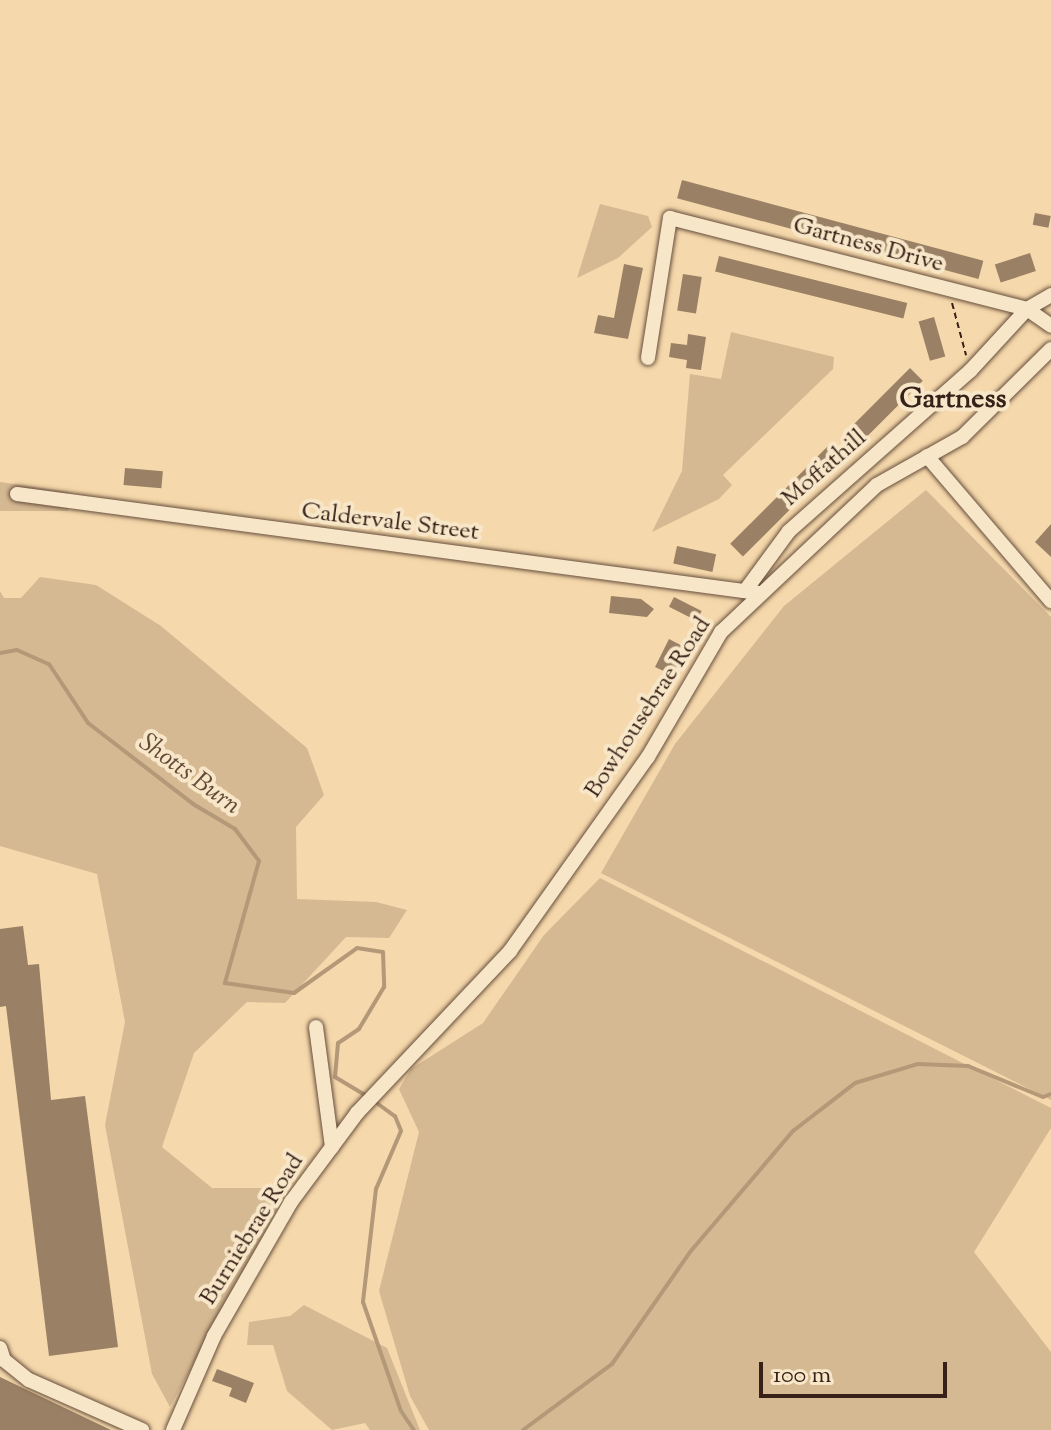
<!DOCTYPE html>
<html>
<head>
<meta charset="utf-8">
<style>
	body { margin:0 }
	#map { position:relative; width:1051px; height:1430px; overflow:hidden; background:#f5d8ab; font-family:"Sorts Mill Goudy",serif }
	div>[style] { position:absolute }
	[style*='--x'] { left:calc(var(--x)*1px); top:calc(var(--y)*1px); width:calc(var(--w)*1px); rotate:calc(var(--a)*1deg) }
	.green>* { inset:0; background:#d5b992 }
	.stream>* { height:4px; margin:-2px; padding:0 2px; transform-origin:2px; border-radius:2px; background:#b49979 }
	.building>* { inset:0; background:#9a8064; transform-origin:0 0 }
	.path>* { height:2px; margin-top:-1px; transform-origin:0; background:repeating-linear-gradient(90deg,#372017 0 6px,transparent 0 10px) }
	.roads { filter:drop-shadow(0 0 2px #664e3c) drop-shadow(0 0 2px #664e3c) }
	.minor>* { height:14px; margin:-7px; padding:0 7px; transform-origin:7px; border-radius:7px; background:#f8e6c8 }
	span { translate:-50% -50%; white-space:nowrap; text-align:center; line-height:1.15; -webkit-text-stroke:8px #f8e6c8; paint-order:stroke }
	.street-label { font-size:24px; color:#372017 }
	.water-label { font-size:26px; color:#634a39; font-style:italic }
	.quarter-label { font-size:28px; color:#372017; font-weight:700 }
	.scale { position:absolute; left:759px; top:1362px; width:188px; height:36px; box-sizing:border-box; border:4px solid #372017; border-top:0; padding-left:10px; font-size:24px; line-height:28px; white-space:nowrap; color:#372017; -webkit-text-stroke:6px #f8e6c8; paint-order:stroke }
</style>
</head>
<body>
<div id="map">
	<div class="green">
		<div style="clip-path:polygon(600px 204px,648px 216px,652px 227px,618px 258px,577px 278px)"></div>
		<div style="clip-path:polygon(731px 332px,834px 357px,833px 369px,723px 475px,732px 485px,719px 499px,652px 532px,682px 471px,690px 374px,721px 379px)"></div>
		<div style="clip-path:polygon(0 482px,69px 492px,68px 511px,0 511px)"></div>
		<div style="clip-path:polygon(926px 490px,1051px 617px,1051px 1100px,601px 873px,675px 744px,784px 606px)"></div>
		<div style="clip-path:polygon(40px 577px,96px 585px,161px 626px,307px 748px,324px 795px,296px 827px,297px 899px,376px 902px,407px 910px,389px 938px,346px 937px,285px 1003px,247px 1002px,194px 1053px,162px 1147px,212px 1188px,289px 1188px,170px 1407px,152px 1374px,105px 1125px,125px 1022px,97px 874px,0 846px,0 591px,4px 598px,21px 598px)"></div>
		<div style="clip-path:polygon(600px 878px,1051px 1108px,1051px 1128px,974px 1252px,1051px 1352px,1051px 1430px,429px 1430px,410px 1396px,379px 1291px,419px 1132px,399px 1089px,411px 1069px,483px 1023px,544px 935px)"></div>
		<div style="clip-path:polygon(304px 1305px,387px 1348px,420px 1430px,370px 1430px,365px 1423px,332px 1430px,287px 1391px,273px 1345px,247px 1345px,249px 1322px,290px 1316px)"></div>
	</div>
	<div class="stream">
		<div style="--x:0;--y:653;--w:17;--a:-10"></div>
		<div style="--x:17;--y:650;--w:35;--a:24"></div>
		<div style="--x:49;--y:664;--w:71;--a:56.5"></div>
		<div style="--x:88;--y:723;--w:133;--a:37.6"></div>
		<div style="--x:193;--y:804;--w:49;--a:30.8"></div>
		<div style="--x:235;--y:829;--w:40;--a:53"></div>
		<div style="--x:259;--y:861;--w:127;--a:105.6"></div>
		<div style="--x:225;--y:983;--w:70;--a:8.2"></div>
		<div style="--x:294;--y:993;--w:77;--a:-35.5"></div>
		<div style="--x:357;--y:948;--w:26;--a:9"></div>
		<div style="--x:383;--y:952;--w:35;--a:88"></div>
		<div style="--x:384;--y:987;--w:49;--a:120.8"></div>
		<div style="--x:359;--y:1029;--w:25;--a:146"></div>
		<div style="--x:338;--y:1043;--w:34;--a:95"></div>
		<div style="--x:335;--y:1077;--w:37;--a:31"></div>
		<div style="--x:374;--y:1101;--w:26;--a:36"></div>
		<div style="--x:395;--y:1116;--w:16;--a:68"></div>
		<div style="--x:401;--y:1131;--w:63;--a:113.3"></div>
		<div style="--x:376;--y:1189;--w:114;--a:96.6"></div>
		<div style="--x:363;--y:1302;--w:115;--a:70.8"></div>
		<div style="--x:401;--y:1411;--w:23;--a:56"></div>
		<div style="--x:523;--y:1430;--w:111;--a:-36.6"></div>
		<div style="--x:612;--y:1364;--w:136;--a:-55.1"></div>
		<div style="--x:690;--y:1252;--w:159;--a:-49.6"></div>
		<div style="--x:793;--y:1131;--w:78;--a:-37.7"></div>
		<div style="--x:855;--y:1083;--w:66;--a:-16.8"></div>
		<div style="--x:918;--y:1064;--w:50;--a:2.3"></div>
		<div style="--x:968;--y:1066;--w:81;--a:22.5"></div>
		<div style="--x:1043;--y:1097;--w:9;--a:-21"></div>
	</div>
	<div class="building">
		<div style="left:682px;top:180px;width:312px;height:19px;rotate:15deg"></div>
		<div style="left:1035px;top:213px;width:16px;height:12px;rotate:11deg"></div>
		<div style="left:1030px;top:253px;width:19px;height:37px;rotate:72deg"></div>
		<div style="left:719px;top:256px;width:194px;height:16px;rotate:14deg"></div>
		<div style="clip-path:polygon(624px 264px,643px 268px,628px 339px,594px 333px,598px 315px,614px 318px)"></div>
		<div style="left:683px;top:274px;width:19px;height:37px;rotate:9deg"></div>
		<div style="left:934px;top:317px;width:41px;height:16px;rotate:74deg"></div>
		<div style="clip-path:polygon(688px 334px,706px 337px,701px 370px,686px 368px,687px 360px,669px 357px,671px 343px,687px 345px)"></div>
		<div style="left:910px;top:368px;width:18px;height:89px;rotate:45deg"></div>
		<div style="left:832px;top:442px;width:18px;height:144px;rotate:45deg"></div>
		<div style="left:125px;top:468px;width:38px;height:17px;rotate:5deg"></div>
		<div style="clip-path:polygon(1051px 524px,1051px 557px,1035px 542px)"></div>
		<div style="left:677px;top:546px;width:40px;height:18px;rotate:12deg"></div>
		<div style="clip-path:polygon(611px 596px,641px 599px,654px 609px,647px 617px,609px 613px)"></div>
		<div style="left:674px;top:597px;width:31px;height:11px;rotate:27deg"></div>
		<div style="clip-path:polygon(669px 639px,690px 650px,670px 674px,655px 667px)"></div>
		<div style="clip-path:polygon(23px 926px,28px 965px,39px 964px,51px 1100px,85px 1096px,118px 1347px,49px 1356px,6px 1006px,0 1007px,0 929px)"></div>
		<div style="clip-path:polygon(217px 1369px,254px 1383px,246px 1403px,229px 1396px,232px 1388px,212px 1381px)"></div>
		<div style="clip-path:polygon(0 1377px,25px 1389px,111px 1430px,0 1430px)"></div>
	</div>
	<div class="path">
		<div style="--x:952;--y:303;--w:54;--a:74.9"></div>
	</div>
	<div class="roads">
		<div class="minor">
			<div style="--x:648;--y:358;--w:142;--a:-81.1"></div>
			<div style="--x:670;--y:218;--w:368;--a:14.3"></div>
			<div style="--x:1027;--y:309;--w:29;--a:35"></div>
			<div style="--x:927;--y:456;--w:191;--a:49.5"></div>
			<div style="--x:17;--y:494;--w:748;--a:7.61"></div>
			<div style="--x:745;--y:591;--w:74;--a:-53.7"></div>
			<div style="--x:789;--y:531;--w:242;--a:-41.5"></div>
			<div style="--x:970;--y:371;--w:84;--a:-47.4"></div>
			<div style="--x:1027;--y:309;--w:28;--a:-30"></div>
			<div style="--x:316;--y:1027;--w:121;--a:82.4"></div>
			<div style="--x:0;--y:1348;--w:13;--a:72"></div>
			<div style="--x:4;--y:1360;--w:32;--a:39"></div>
			<div style="--x:29;--y:1380;--w:124;--a:23.9"></div>
			<div style="--x:173;--y:1430;--w:103;--a:-66.4"></div>
			<div style="--x:214;--y:1336;--w:155;--a:-60.1"></div>
			<div style="--x:291;--y:1202;--w:111;--a:-53.4"></div>
			<div style="--x:357;--y:1113;--w:223;--a:-46.6"></div>
			<div style="--x:510;--y:951;--w:238;--a:-54.6"></div>
			<div style="--x:648;--y:757;--w:145;--a:-59.7"></div>
			<div style="--x:721;--y:632;--w:214;--a:-43.3"></div>
			<div style="--x:877;--y:485;--w:98;--a:-29.5"></div>
			<div style="--x:962;--y:437;--w:125;--a:-44.7"></div>
		</div>
	</div>
	<div class="street-label">
		<span style="left:868px;top:246px;rotate:15deg">Gartness Drive</span>
		<span style="left:825px;top:469px;rotate:-41deg">Moffathill</span>
		<span style="left:390px;top:523px;rotate:7deg">Caldervale Street</span>
		<span style="left:649px;top:708px;rotate:-57deg">Bowhousebrae Road</span>
		<span style="left:253px;top:1230px;rotate:-58deg">Burniebrae Road</span>
	</div>
	<div class="water-label">
		<span style="left:189px;top:775px;rotate:36deg">Shotts Burn</span>
	</div>
	<div class="quarter-label">
		<span style="left:953px;top:400px">Gartness</span>
	</div>
	<div class="scale">100 m</div>
</div>
</body>
</html>
